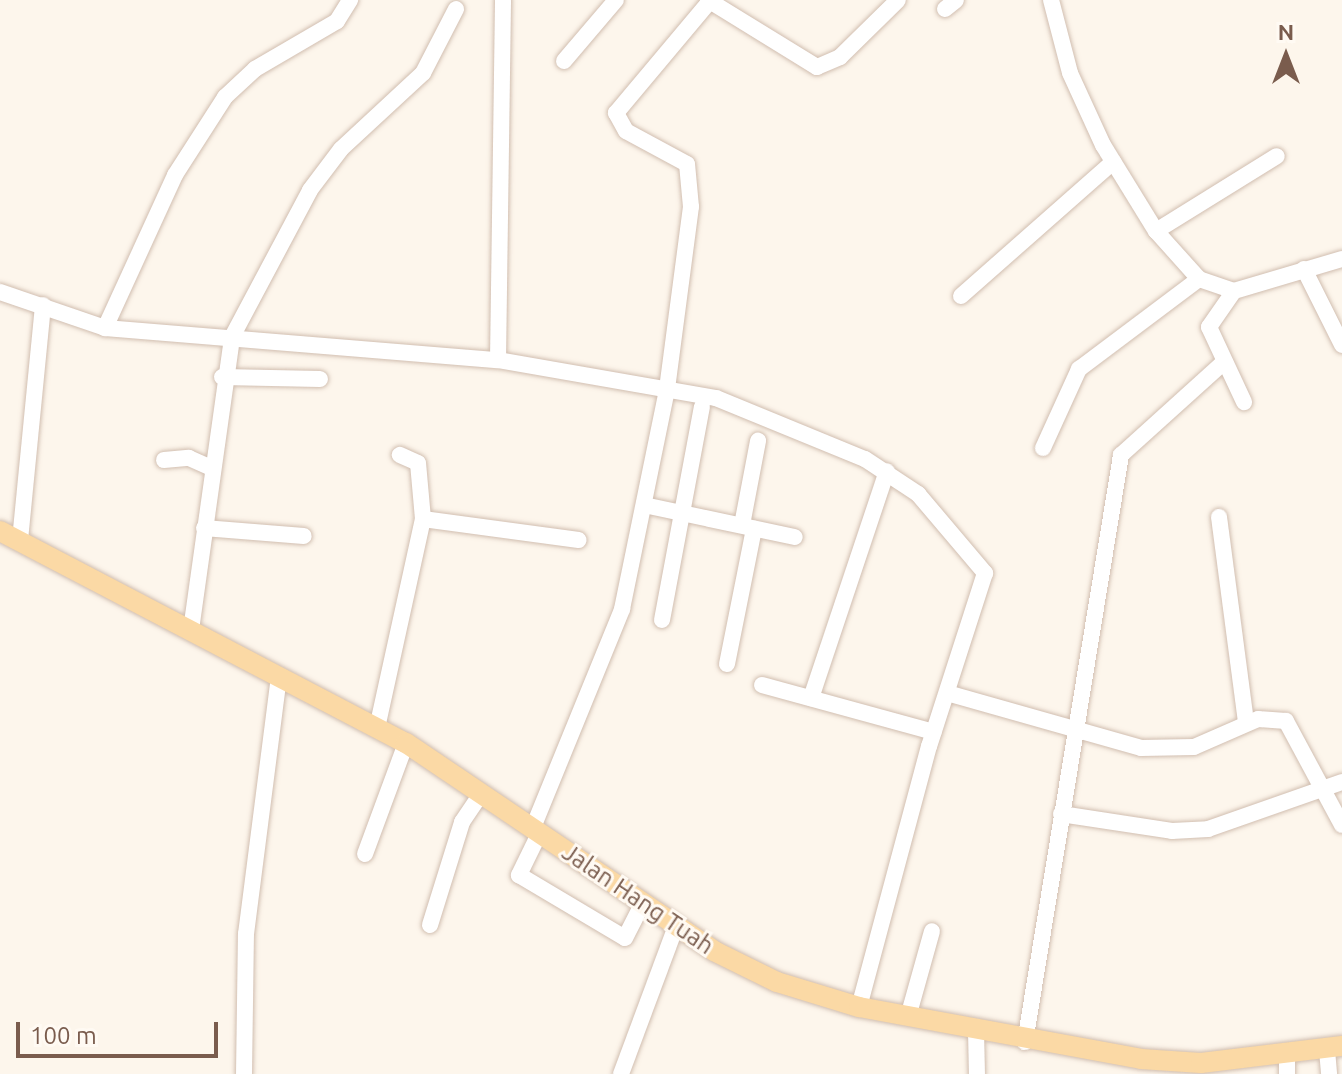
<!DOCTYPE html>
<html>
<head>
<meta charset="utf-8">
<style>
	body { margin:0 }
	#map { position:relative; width:1342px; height:1074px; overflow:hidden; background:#fdf6ec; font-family:Ubuntu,sans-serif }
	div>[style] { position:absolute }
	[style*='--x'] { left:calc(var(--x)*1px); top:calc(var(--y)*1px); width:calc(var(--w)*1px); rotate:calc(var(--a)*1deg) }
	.roads { filter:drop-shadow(0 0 2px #d1beb0) drop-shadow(0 0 2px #d1beb0) }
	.minor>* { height:16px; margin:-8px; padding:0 8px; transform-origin:8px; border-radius:8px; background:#fff }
	.major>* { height:20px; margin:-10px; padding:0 10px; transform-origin:10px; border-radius:10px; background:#fbd9a5 }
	span { translate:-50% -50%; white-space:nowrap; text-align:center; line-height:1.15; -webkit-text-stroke:6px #fffaf3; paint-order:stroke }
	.street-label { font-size:24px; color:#7a5c4d }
	.north { position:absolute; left:1246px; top:16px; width:80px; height:80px; -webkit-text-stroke:6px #fffaf3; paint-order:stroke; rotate:0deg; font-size:22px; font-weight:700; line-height:32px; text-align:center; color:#7a5c4d }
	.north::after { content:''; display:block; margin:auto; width:28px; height:36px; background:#7a5c4d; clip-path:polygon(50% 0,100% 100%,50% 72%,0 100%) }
	.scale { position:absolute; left:16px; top:1022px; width:202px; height:36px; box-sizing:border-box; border:4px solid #7a5c4d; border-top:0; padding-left:10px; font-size:24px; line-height:28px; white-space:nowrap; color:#7a5c4d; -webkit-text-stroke:6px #fffaf3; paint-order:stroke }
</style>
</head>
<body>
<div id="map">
	<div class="roads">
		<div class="minor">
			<div style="--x:708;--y:0;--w:128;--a:31.6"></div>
			<div style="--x:817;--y:67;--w:25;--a:-23"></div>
			<div style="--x:840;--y:57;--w:81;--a:-44.5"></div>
			<div style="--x:1051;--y:0;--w:75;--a:75.4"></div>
			<div style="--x:1070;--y:73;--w:79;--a:65.4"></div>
			<div style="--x:1103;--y:145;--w:101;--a:58.4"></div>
			<div style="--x:1156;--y:231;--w:64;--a:48.1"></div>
			<div style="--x:1199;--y:279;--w:37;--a:19"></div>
			<div style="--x:1234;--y:291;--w:113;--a:-16.5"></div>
			<div style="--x:945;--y:9;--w:14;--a:-39"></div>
			<div style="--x:564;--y:61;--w:80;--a:-49.6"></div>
			<div style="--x:1156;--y:231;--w:142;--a:-31.8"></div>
			<div style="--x:1304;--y:269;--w:85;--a:63.4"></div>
			<div style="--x:1234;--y:291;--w:44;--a:124.8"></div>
			<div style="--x:1209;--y:327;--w:83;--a:65"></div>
			<div style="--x:0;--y:292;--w:111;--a:18.9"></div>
			<div style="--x:105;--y:328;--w:394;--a:4.7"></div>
			<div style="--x:498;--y:360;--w:221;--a:9.9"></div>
			<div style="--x:716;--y:398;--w:161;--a:22.3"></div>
			<div style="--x:865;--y:459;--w:64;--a:33.4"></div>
			<div style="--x:918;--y:494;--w:104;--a:49.7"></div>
			<div style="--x:985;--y:573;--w:182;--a:107.9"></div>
			<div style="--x:929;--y:746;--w:270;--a:105"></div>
			<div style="--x:961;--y:296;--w:203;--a:-41.4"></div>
			<div style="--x:105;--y:328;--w:168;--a:-65.4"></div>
			<div style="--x:175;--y:175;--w:93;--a:-57.3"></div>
			<div style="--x:225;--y:97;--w:41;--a:-43"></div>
			<div style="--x:255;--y:69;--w:95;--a:-30.3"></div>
			<div style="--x:337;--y:21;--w:25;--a:-58"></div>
			<div style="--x:498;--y:360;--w:360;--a:-89.2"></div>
			<div style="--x:222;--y:377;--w:98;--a:1.2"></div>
			<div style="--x:1043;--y:448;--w:87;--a:-65.5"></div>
			<div style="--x:1079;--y:369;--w:150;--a:-36.9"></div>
			<div style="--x:164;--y:460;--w:25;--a:-5"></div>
			<div style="--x:189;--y:458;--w:24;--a:24"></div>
			<div style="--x:644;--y:505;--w:154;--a:12"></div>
			<div style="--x:1219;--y:517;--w:208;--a:82.5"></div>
			<div style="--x:423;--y:519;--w:157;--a:7.7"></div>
			<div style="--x:742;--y:525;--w:86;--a:-79.2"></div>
			<div style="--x:204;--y:528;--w:100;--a:4.6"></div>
			<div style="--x:20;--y:540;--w:236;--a:-84.4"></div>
			<div style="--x:662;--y:620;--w:217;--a:-79.4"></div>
			<div style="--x:191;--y:630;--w:296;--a:-82"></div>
			<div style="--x:232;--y:337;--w:166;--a:-62"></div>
			<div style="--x:310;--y:190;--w:51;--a:-52.9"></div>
			<div style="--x:341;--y:149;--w:112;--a:-42.8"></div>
			<div style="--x:423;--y:73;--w:72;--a:-62.7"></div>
			<div style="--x:727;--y:664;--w:138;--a:-78.7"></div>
			<div style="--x:762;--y:685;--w:178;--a:15.3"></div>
			<div style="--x:947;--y:693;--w:202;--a:15.8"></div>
			<div style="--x:1141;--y:748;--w:53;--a:-1.1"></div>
			<div style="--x:1194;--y:747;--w:70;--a:-23.6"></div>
			<div style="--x:1258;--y:719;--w:28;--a:4"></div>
			<div style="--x:1286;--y:721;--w:118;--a:61.7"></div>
			<div style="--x:811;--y:698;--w:239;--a:-71.5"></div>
			<div style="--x:377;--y:728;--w:214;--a:-77.6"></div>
			<div style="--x:423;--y:519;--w:56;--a:-95.1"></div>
			<div style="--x:418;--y:463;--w:20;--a:-156"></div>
			<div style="--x:1061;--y:814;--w:112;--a:8.7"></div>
			<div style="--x:1172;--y:831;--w:36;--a:-3"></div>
			<div style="--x:1208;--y:829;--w:142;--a:-19.3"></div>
			<div style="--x:532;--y:830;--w:239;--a:-67.8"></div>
			<div style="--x:622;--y:609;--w:225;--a:-78.4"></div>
			<div style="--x:667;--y:389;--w:184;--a:-82.5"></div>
			<div style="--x:691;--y:207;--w:43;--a:-95.3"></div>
			<div style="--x:687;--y:164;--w:69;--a:-151.6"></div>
			<div style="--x:626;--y:131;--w:21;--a:-119"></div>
			<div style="--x:616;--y:113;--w:146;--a:-50"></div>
			<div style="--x:539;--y:834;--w:46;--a:116"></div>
			<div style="--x:519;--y:875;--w:123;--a:30.7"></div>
			<div style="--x:625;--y:938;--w:39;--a:-63"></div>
			<div style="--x:365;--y:854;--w:118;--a:-69.7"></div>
			<div style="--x:430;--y:925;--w:108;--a:-72.7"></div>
			<div style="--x:462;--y:822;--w:32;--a:-56"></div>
			<div style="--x:908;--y:1017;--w:89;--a:-74.4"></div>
			<div style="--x:976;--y:1031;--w:43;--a:88.7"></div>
			<div style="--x:1025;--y:1042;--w:595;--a:-80.71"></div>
			<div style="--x:1121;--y:455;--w:139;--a:-42.1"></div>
			<div style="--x:1327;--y:1050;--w:24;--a:85"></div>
			<div style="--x:1287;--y:1057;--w:17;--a:90"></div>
			<div style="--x:244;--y:1074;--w:140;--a:-89.2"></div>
			<div style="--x:246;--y:934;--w:260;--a:-82.7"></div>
			<div style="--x:621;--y:1074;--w:158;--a:-69.6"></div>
		</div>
		<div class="major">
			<div style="--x:0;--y:531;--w:458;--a:27.6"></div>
			<div style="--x:406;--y:743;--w:372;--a:34"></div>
			<div style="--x:714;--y:951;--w:70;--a:26.2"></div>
			<div style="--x:777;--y:982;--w:86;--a:17"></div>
			<div style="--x:859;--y:1007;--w:287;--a:10.4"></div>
			<div style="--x:1141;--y:1059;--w:60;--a:3.8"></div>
			<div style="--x:1201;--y:1063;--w:142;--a:-6.9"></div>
		</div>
	</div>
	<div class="street-label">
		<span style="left:638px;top:899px;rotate:34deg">Jalan Hang Tuah</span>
	</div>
	<div class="north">N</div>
	<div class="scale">100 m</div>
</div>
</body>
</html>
